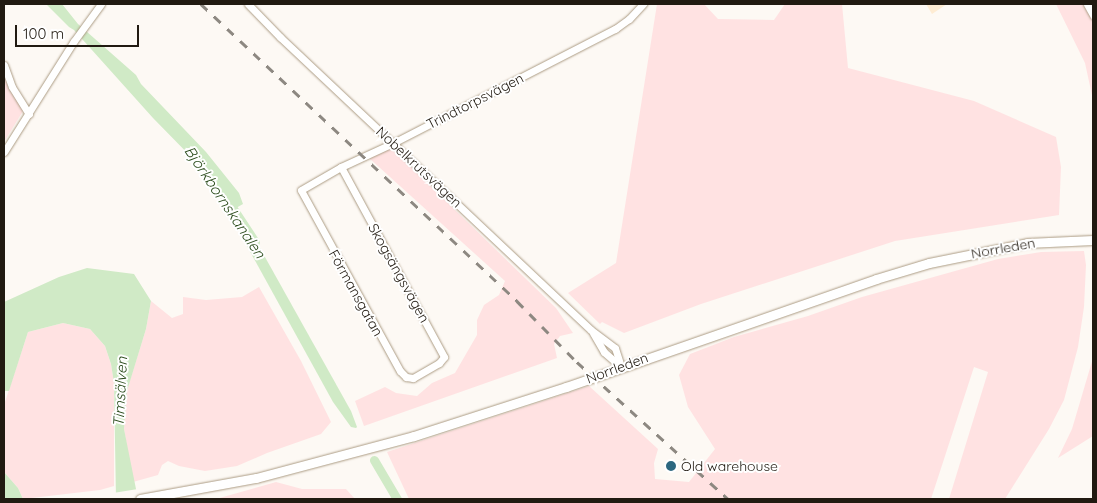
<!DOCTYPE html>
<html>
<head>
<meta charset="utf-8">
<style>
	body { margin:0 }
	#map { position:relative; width:1097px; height:503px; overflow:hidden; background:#fdf9f4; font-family:Quicksand,sans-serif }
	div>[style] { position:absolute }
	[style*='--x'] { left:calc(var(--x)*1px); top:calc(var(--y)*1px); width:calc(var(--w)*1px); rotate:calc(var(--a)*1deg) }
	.built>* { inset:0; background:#feecd3 }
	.green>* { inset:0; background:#ffe2e2 }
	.water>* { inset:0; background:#d0eac6 }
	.pier>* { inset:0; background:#fdf9f4 }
	.canal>* { height:9px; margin:-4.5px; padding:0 4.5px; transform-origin:4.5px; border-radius:4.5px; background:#d0eac6 }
	.roads { filter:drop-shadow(0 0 1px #ac9c84) drop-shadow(0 0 1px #ac9c84) }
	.minor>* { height:7px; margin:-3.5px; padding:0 3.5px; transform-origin:3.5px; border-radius:3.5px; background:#fff }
	.tertiary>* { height:9px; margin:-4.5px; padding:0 4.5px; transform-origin:4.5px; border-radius:4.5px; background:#fff }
	.rail>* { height:2.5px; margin-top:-1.25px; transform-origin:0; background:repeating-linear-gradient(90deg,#8d8881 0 9px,transparent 0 18px) }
	.dots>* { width:14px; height:14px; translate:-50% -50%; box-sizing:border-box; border:2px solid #fff; border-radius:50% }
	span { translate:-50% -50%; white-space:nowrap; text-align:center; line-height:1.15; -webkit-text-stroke:4px #fff; paint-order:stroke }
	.street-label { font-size:14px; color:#211a11 }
	.poi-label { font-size:14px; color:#211a11 }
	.left { translate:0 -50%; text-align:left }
	.water-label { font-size:15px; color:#2c4d1d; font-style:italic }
	.frame { position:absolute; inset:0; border:5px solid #211a11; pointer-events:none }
	.scale { position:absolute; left:15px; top:25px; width:124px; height:22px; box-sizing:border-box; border:2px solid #211a11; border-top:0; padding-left:6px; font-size:15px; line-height:18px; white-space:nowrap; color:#211a11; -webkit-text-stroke:4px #fff; paint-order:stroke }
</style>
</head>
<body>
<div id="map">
	<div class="built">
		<div style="clip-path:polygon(926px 4px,947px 4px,932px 14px)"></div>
	</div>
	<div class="green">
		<div style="clip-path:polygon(657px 4px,704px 4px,718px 19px,774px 20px,785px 4px,842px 4px,848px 68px,974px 101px,1056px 137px,1061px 167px,1059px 215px,895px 241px,701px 304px,624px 333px,602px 322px,600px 324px,568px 293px,616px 263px)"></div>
		<div style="clip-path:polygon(1056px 4px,1093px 4px,1093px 100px,1085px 63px)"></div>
		<div style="clip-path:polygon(4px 74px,23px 111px,4px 142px)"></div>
		<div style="clip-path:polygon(390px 147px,556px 308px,573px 333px,560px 336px,554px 344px,557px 358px,364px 426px,355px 401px,385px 387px,396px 393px,417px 396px,432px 383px,455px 373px,477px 335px,477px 320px,484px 305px,499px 295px,505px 281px,369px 158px)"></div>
		<div style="clip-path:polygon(1084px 251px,1086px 265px,1084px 307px,1078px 347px,1064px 400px,1049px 429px,1005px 499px,949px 499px,988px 372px,974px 367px,931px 499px,409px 499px,387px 452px,589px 386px,658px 449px,654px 463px,655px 479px,689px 482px,715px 449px,688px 407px,679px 375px,690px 354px,734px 337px,808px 316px,862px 297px,998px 259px,1041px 252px)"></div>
		<div style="clip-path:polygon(259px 287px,301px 361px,331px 422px,321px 434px,267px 453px,237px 466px,205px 471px,179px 466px,168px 461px,162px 465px,158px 475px,133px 482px,124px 429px,127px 390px,146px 329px,151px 301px,172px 318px,183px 314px,183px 297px,206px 300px,242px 297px)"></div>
		<div style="clip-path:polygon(63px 323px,90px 329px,105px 346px,111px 364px,114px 383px,114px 486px,100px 490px,23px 499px,18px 488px,4px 472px,4px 405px,28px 332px)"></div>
		<div style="clip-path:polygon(1093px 358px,1093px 436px,1058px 458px,1072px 429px)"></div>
		<div style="clip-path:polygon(276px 482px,302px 489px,346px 489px,355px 499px,216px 499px)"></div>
	</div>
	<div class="water">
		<div style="clip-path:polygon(46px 4px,62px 4px,78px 24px,136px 75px,141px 84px,206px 152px,239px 193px,243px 204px,229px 212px,199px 165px,153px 118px,74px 30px,69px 27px)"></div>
		<div style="clip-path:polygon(251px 232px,351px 411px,357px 427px,356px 428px,351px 427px,333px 402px,242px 237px)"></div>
		<div style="clip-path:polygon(87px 268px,134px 274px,151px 301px,146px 329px,127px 391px,124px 429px,138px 499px,116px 499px,114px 383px,111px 364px,105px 346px,90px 329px,63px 323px,28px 332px,9px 391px,4px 391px,4px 302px,59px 277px)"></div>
		<div style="clip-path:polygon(4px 472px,18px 488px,23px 499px,4px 499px)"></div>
	</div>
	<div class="pier">
		<div style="clip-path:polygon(138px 489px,141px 499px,113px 499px,113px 493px)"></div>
	</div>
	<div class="canal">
		<div style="--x:228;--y:201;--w:49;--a:56.6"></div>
		<div style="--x:374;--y:460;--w:45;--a:59.5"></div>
	</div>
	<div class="roads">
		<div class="minor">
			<div style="--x:248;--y:4;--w:46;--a:45.9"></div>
			<div style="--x:280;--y:37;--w:427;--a:43.3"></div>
			<div style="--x:591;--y:330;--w:30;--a:37"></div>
			<div style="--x:615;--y:348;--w:20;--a:72"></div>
			<div style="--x:1087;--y:4;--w:13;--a:61"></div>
			<div style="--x:4;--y:65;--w:23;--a:70"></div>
			<div style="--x:12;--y:87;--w:32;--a:58"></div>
			<div style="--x:4;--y:152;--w:131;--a:-57.8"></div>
			<div style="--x:74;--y:41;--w:46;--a:-53.9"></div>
			<div style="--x:341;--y:167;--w:216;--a:61.5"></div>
			<div style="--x:444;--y:357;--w:8;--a:130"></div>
			<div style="--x:439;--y:363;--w:30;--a:150"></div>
			<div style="--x:413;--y:378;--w:7;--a:-172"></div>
			<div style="--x:406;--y:377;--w:8;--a:-135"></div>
			<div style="--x:400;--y:371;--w:206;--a:-118.7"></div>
			<div style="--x:301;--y:190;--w:46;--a:-29.9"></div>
			<div style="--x:341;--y:167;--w:57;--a:-24.8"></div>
			<div style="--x:393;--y:143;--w:250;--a:-27.2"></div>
			<div style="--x:615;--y:29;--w:17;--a:-36"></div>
			<div style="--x:629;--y:19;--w:21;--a:-47"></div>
			<div style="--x:593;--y:333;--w:22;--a:60"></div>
			<div style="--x:604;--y:352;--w:23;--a:41"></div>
		</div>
		<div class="tertiary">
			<div style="--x:140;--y:499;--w:118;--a:-10.3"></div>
			<div style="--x:256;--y:478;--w:163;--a:-14.9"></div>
			<div style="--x:414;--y:436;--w:160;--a:-17.9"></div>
			<div style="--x:566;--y:387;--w:328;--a:-19.2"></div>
			<div style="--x:876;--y:279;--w:55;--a:-16.8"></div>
			<div style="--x:929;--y:263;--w:100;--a:-11.5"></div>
			<div style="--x:1027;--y:243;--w:66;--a:-2.6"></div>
		</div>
	</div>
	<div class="rail">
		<div style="--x:201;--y:4;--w:434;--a:43.2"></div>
		<div style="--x:517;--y:301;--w:86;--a:45.5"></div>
		<div style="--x:577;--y:362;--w:204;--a:42.2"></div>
	</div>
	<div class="dots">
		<div style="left:671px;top:466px;background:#2c677f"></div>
	</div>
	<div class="street-label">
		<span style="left:475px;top:101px;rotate:-27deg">Trindtorpsvägen</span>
		<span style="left:419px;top:167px;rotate:43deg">Nobelkrutsvägen</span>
		<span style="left:1003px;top:248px;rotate:-10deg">Norrleden</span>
		<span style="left:399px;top:273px;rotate:61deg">Skogsängsvägen</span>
		<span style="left:356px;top:293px;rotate:61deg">Förmansgatan</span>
		<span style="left:617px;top:368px;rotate:-20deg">Norrleden</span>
	</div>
	<div class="poi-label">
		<span class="left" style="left:681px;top:466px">Old warehouse</span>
	</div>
	<div class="water-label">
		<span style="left:225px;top:202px;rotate:56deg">Björkbornskanalen</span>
		<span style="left:120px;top:392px;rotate:-87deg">Timsälven</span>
	</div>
	<div class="frame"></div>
	<div class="scale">100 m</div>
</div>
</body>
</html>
